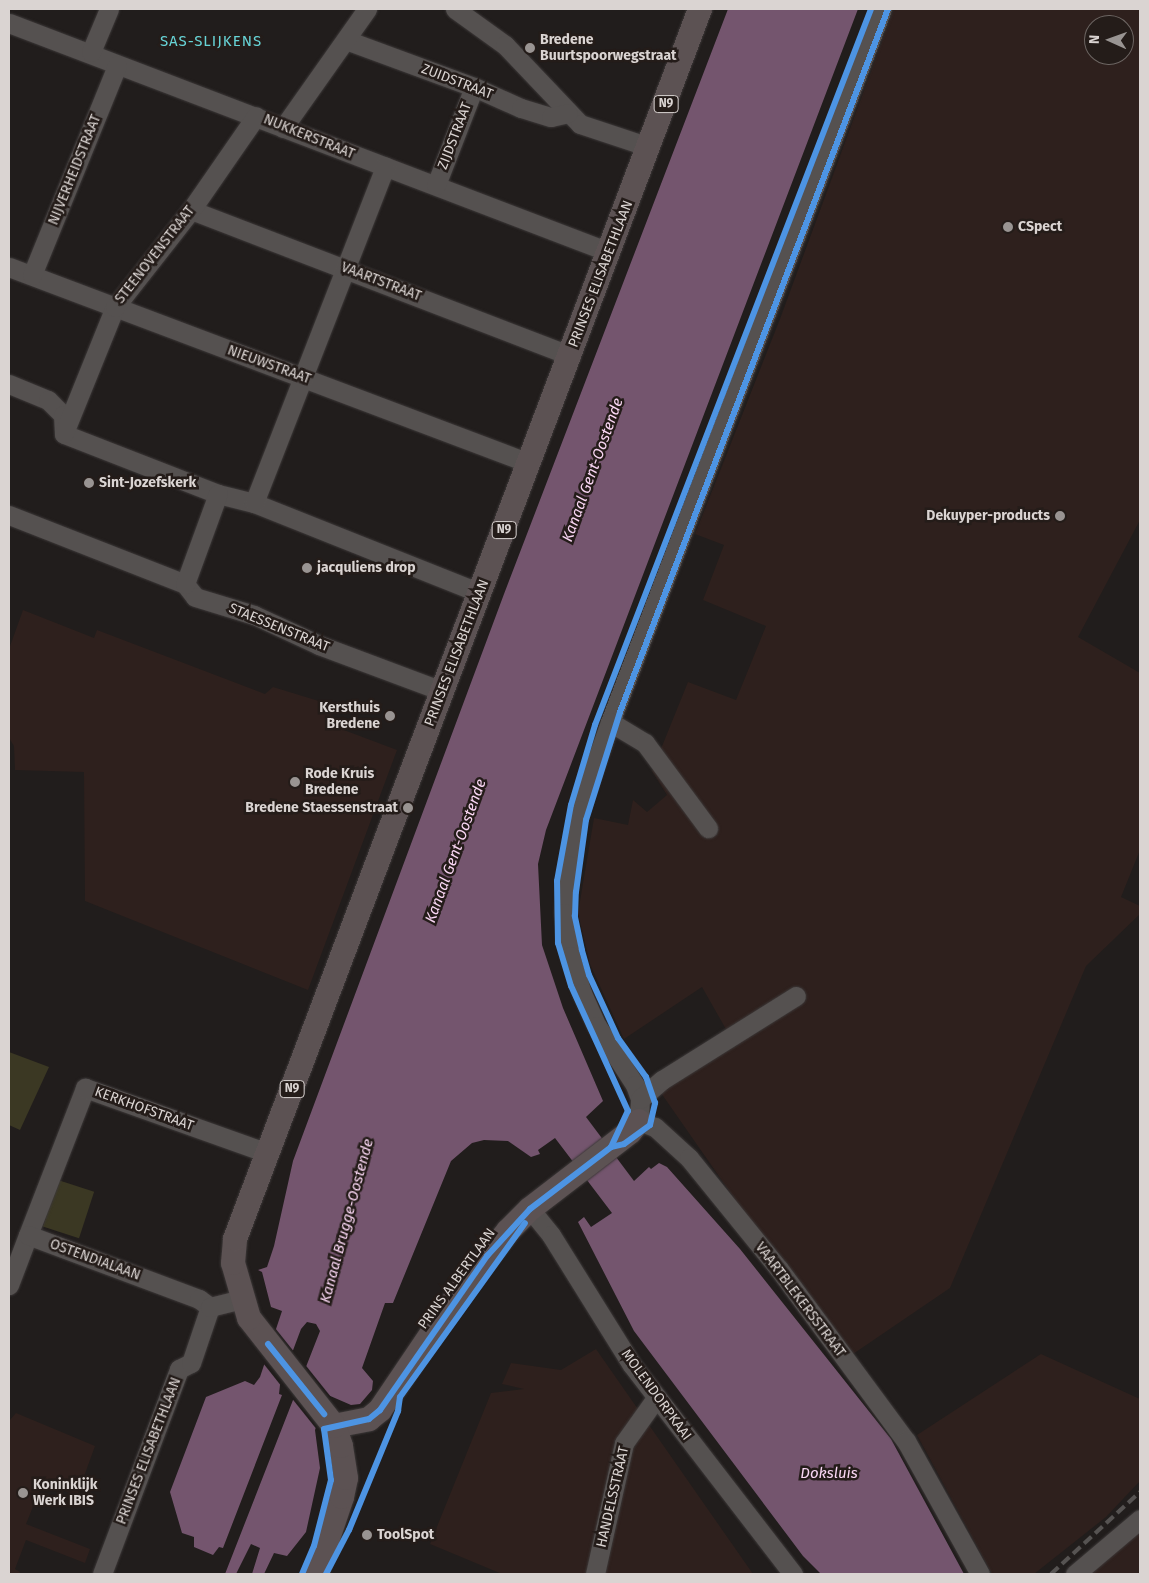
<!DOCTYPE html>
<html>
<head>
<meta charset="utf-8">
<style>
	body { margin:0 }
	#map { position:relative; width:1149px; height:1583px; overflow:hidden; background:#211d1c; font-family:"Fira Sans",sans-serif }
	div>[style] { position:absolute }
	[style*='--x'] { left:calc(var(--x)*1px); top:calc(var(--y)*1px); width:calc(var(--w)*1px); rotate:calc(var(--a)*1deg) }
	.built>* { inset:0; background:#2e201d }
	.green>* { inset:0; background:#3b3823; transform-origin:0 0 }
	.water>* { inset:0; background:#74556e }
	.pier>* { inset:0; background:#211d1c }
	.roads { filter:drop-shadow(0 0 1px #3c3838) drop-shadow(0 0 1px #3c3838) }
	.minor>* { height:19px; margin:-9.5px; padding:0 9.5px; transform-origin:9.5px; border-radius:9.5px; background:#555150 }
	.major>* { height:24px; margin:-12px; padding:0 12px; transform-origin:12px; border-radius:12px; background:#5c5253 }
	.rail>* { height:4px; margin-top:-2px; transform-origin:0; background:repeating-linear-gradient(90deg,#565352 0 10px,transparent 0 15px) }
	.cycleway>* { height:6px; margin:-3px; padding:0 3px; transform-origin:3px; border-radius:3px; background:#4d94e3 }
	.dots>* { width:14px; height:14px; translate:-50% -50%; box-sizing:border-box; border:2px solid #241c19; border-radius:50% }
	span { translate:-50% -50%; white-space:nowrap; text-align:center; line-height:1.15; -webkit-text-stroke:5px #241c19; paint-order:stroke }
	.shield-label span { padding:1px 4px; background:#241c19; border:1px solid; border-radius:4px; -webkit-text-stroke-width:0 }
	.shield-label { font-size:12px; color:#dad4d2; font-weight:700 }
	.poi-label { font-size:14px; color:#dad4d2; font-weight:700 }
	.left { translate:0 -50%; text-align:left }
	.right { translate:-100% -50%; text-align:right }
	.street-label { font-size:14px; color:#dad4d2 }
	.neighbourhood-label { font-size:15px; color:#67d4d7; letter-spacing:1px }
	.water-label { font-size:15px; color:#fad7f4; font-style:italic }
	.frame { position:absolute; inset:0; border:10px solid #dad4d2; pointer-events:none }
	.north { position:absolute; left:1084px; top:15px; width:50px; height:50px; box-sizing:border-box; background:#241c19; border:1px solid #6d6663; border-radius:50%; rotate:272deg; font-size:14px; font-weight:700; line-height:20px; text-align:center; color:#dad4d2 }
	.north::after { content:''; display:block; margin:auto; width:18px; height:22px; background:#999492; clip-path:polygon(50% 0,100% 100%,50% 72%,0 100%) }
</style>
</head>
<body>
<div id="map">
	<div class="built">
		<div style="clip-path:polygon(evenodd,894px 9px,1140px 9px,1140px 520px,1078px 637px,1140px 673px,1140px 850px,1121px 897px,1140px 906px,1140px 914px,1086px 966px,950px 1288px,853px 1354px,748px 1218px,652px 1080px,727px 1031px,702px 987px,624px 1039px,590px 964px,578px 913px,594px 818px,628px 825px,633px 800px,647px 812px,667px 795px,652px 771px,688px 682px,736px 700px,766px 626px,703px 600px,724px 545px,695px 534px,780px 319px,894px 9px,1094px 25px,1124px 25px,1124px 55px,1094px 55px,1094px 25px)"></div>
		<div style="clip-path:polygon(23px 610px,94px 638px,97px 630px,265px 694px,273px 687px,322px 702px,334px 707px,328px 724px,397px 750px,308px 990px,85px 901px,84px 772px,15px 770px,14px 746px,9px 738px,9px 649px)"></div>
		<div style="clip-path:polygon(596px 1349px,753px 1574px,502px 1574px,430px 1544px,491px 1393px,524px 1389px,502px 1384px,511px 1363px,561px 1370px)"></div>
		<div style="clip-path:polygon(1041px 1354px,1140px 1399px,1140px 1481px,1106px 1517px,1034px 1574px,992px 1574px,917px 1435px)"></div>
		<div style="clip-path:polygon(16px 1413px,95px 1446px,77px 1496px,43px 1482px,26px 1524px,90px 1549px,85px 1563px,26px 1540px,15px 1569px,20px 1572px,19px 1574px,9px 1574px,9px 1421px)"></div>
		<div style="clip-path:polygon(1140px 1526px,1140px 1574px,1082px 1574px)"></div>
	</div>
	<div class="green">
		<div style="clip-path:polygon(9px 1052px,49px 1067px,20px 1130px,9px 1125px)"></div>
		<div style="left:58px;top:1180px;width:38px;height:49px;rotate:18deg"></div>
	</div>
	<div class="water">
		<div style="clip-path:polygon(728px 9px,858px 9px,546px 830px,538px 864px,542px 945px,563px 1008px,603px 1101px,586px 1117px,634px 1181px,649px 1167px,651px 1169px,659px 1163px,667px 1167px,740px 1249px,891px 1439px,964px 1574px,821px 1574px,803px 1556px,634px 1331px,578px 1222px,584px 1217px,591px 1227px,612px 1213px,555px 1138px,538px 1150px,540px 1154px,531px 1157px,508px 1141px,484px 1140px,472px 1143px,451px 1161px,393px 1303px,385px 1303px,362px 1368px,373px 1381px,372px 1390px,360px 1404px,351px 1405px,328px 1395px,315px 1430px,320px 1468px,306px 1532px,287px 1556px,274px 1553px,264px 1574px,252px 1574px,260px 1548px,251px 1544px,236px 1574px,225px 1574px,320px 1331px,316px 1324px,307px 1322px,301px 1329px,280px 1385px,279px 1394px,282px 1395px,223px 1548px,219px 1547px,213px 1555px,194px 1547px,194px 1537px,182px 1533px,170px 1492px,206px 1397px,245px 1381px,254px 1385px,260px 1377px,282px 1311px,271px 1307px,262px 1272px,258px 1270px,267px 1267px,274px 1246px,293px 1161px,504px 594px)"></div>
	</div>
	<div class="pier">
		<div style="clip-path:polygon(275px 1328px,295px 1353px,282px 1387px,263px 1363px)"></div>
		<div style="clip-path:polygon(303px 1362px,331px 1397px,318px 1431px,290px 1396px)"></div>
	</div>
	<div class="roads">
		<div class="minor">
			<div style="--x:455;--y:9;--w:62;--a:35.8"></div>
			<div style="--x:505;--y:45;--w:109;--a:46.5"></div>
			<div style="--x:580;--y:124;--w:73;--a:18.4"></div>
			<div style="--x:882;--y:9;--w:763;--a:110.88"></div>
			<div style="--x:610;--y:722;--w:93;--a:109.4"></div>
			<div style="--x:579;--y:810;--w:56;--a:101.3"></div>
			<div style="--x:568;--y:865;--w:48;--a:94.8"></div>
			<div style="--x:564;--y:913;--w:43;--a:82.1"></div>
			<div style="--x:570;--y:956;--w:39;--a:72"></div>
			<div style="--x:582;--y:993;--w:36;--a:66"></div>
			<div style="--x:597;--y:1026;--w:70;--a:57.2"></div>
			<div style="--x:635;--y:1085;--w:15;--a:70"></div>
			<div style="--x:640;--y:1099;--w:22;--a:93"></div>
			<div style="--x:639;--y:1121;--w:17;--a:21"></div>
			<div style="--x:655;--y:1127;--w:46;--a:42.4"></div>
			<div style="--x:689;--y:1158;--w:143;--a:51"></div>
			<div style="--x:779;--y:1269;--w:214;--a:53.6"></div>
			<div style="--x:906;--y:1441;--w:152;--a:60.9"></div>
			<div style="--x:9;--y:23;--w:642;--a:20.89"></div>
			<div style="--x:346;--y:40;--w:136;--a:20.2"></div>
			<div style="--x:474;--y:87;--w:51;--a:24.1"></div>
			<div style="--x:521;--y:108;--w:31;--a:17"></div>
			<div style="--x:551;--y:117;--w:17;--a:-13"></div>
			<div style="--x:91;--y:52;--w:47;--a:-67.3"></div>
			<div style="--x:283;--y:128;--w:146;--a:-54.8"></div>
			<div style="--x:436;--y:185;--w:105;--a:-68.8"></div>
			<div style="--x:191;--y:210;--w:407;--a:21"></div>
			<div style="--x:9;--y:267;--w:556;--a:20.65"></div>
			<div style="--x:32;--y:275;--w:226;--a:-67.9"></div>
			<div style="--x:9;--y:384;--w:42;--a:22.3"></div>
			<div style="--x:48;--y:400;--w:21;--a:45"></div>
			<div style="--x:63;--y:415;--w:19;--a:87"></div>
			<div style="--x:64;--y:434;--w:165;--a:21.3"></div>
			<div style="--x:218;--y:494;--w:37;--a:14"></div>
			<div style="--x:254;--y:503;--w:243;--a:21.7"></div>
			<div style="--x:64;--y:433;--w:136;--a:-68"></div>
			<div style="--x:115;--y:307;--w:123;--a:-51.9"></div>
			<div style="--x:191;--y:210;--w:114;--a:-55.3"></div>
			<div style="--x:254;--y:503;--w:361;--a:-68.7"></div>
			<div style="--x:9;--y:515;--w:189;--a:21.4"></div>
			<div style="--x:185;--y:584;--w:16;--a:52"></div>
			<div style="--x:195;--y:597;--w:62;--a:17"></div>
			<div style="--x:254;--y:615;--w:72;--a:24.8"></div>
			<div style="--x:319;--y:645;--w:131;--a:20.5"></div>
			<div style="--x:185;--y:584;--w:96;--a:-69.9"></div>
			<div style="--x:610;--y:722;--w:41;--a:31"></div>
			<div style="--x:645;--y:743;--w:106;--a:53.5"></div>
			<div style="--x:640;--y:1099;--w:29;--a:-41"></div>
			<div style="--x:662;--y:1080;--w:158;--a:-32.1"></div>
			<div style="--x:530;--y:1209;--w:33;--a:51"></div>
			<div style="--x:551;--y:1235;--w:153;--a:58.1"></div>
			<div style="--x:632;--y:1365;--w:264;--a:52.4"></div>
			<div style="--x:28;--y:1235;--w:158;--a:-68.8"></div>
			<div style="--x:85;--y:1088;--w:194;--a:19.6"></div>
			<div style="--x:9;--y:1285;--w:53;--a:-69.2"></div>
			<div style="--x:28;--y:1235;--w:183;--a:20.5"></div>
			<div style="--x:199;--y:1299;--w:14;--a:36"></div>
			<div style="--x:102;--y:1574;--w:219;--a:-69.4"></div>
			<div style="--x:179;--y:1369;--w:13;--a:-27"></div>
			<div style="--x:191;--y:1363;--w:59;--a:-71.3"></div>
			<div style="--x:210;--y:1307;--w:33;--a:-14"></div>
			<div style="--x:595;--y:1574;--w:134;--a:-77.5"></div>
			<div style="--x:624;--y:1443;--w:55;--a:-54.6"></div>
			<div style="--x:1075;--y:1574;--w:85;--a:-40.2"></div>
		</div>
		<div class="major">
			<div style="--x:334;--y:1426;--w:36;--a:-11"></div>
			<div style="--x:369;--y:1419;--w:14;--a:-39"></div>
			<div style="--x:380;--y:1410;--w:141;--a:-56"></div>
			<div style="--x:459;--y:1293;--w:79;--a:-51.7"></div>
			<div style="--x:508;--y:1231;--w:31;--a:-45"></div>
			<div style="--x:530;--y:1209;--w:126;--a:-37.6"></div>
			<div style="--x:630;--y:1132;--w:14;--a:-51"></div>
			<div style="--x:316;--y:1574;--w:81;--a:-71.3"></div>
			<div style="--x:342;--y:1497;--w:19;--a:-78"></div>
			<div style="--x:346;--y:1478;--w:32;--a:-99"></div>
			<div style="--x:341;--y:1446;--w:21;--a:-109"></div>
			<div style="--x:334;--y:1426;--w:137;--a:-128.2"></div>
			<div style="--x:249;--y:1318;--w:57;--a:-106.2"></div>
			<div style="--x:233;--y:1263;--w:24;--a:-85"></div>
			<div style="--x:235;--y:1239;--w:1315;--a:-69.29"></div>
		</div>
	</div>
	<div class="rail">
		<div style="--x:1051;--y:1574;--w:121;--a:-42.7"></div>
	</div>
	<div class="cycleway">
		<div style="--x:611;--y:1147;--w:13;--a:-13"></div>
		<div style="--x:624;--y:1144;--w:32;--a:-36"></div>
		<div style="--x:650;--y:1125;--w:23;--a:-77"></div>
		<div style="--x:655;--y:1103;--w:28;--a:-109"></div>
		<div style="--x:646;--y:1077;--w:48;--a:-125.7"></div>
		<div style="--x:618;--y:1038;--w:69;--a:-114.7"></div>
		<div style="--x:589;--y:975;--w:26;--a:-106"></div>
		<div style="--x:582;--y:950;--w:35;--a:-102"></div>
		<div style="--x:575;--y:916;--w:24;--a:-88"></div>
		<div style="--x:576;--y:892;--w:73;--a:-82.1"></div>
		<div style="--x:586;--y:820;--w:113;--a:-72.5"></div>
		<div style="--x:620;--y:712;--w:752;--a:-69.13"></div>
		<div style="--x:268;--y:1344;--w:90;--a:51.3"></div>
		<div style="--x:302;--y:1574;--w:30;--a:-67"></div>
		<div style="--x:314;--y:1546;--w:68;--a:-75.6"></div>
		<div style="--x:331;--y:1480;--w:51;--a:-97.8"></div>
		<div style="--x:324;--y:1429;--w:46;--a:-12.5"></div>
		<div style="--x:369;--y:1419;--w:14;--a:-39"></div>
		<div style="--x:380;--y:1410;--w:188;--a:-55.2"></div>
		<div style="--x:487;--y:1256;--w:64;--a:-47.5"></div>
		<div style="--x:530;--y:1209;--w:102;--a:-37.4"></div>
		<div style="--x:611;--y:1147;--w:40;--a:-65"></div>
		<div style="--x:628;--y:1111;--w:137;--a:-114.5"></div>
		<div style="--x:571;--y:986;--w:45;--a:-106.8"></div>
		<div style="--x:558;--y:943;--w:62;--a:-90.9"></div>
		<div style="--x:557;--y:881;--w:77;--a:-79.6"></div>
		<div style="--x:571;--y:805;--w:84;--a:-73.3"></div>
		<div style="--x:595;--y:725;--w:767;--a:-68.92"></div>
		<div style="--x:326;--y:1574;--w:50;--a:-62.4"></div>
		<div style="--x:349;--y:1530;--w:129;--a:-67.6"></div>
		<div style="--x:398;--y:1411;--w:14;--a:-82"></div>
		<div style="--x:400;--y:1397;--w:214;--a:-54.3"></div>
	</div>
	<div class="dots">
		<div style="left:530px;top:48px;background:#999492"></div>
		<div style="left:1008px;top:227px;background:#999492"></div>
		<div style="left:89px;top:483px;background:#999492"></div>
		<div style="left:1060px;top:516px;background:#999492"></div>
		<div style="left:307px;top:568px;background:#999492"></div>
		<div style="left:390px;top:716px;background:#999492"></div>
		<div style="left:295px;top:782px;background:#999492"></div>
		<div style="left:408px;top:808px;background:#999492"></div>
		<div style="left:23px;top:1493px;background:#999492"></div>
		<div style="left:367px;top:1535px;background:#999492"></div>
	</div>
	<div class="shield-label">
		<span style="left:666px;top:104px">N9</span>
		<span style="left:504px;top:530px">N9</span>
		<span style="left:292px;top:1089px">N9</span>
	</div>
	<div class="poi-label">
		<span class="left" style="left:540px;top:48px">Bredene<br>Buurtspoorwegstraat</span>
		<span class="left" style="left:1018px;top:227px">CSpect</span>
		<span class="left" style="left:99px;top:483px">Sint-Jozefskerk</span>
		<span class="right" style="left:1050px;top:516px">Dekuyper-products</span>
		<span class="left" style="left:317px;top:568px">jacquliens drop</span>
		<span class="right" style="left:380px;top:716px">Kersthuis<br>Bredene</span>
		<span class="left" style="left:305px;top:782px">Rode Kruis<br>Bredene</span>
		<span class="right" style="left:398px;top:808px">Bredene Staessenstraat</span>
		<span class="left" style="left:33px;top:1493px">Koninklijk<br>Werk IBIS</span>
		<span class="left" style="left:377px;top:1535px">ToolSpot</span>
	</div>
	<div class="street-label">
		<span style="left:457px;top:82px;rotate:21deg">ZUIDSTRAAT</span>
		<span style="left:455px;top:136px;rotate:-69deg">ZIJDSTRAAT</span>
		<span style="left:309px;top:137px;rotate:22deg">NUKKERSTRAAT</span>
		<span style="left:75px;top:170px;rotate:-68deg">NIJVERHEIDSTRAAT</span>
		<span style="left:155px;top:255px;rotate:-52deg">STEENOVENSTRAAT</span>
		<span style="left:601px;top:274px;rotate:-69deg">PRINSES ELISABETHLAAN</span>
		<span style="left:381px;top:282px;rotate:21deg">VAARTSTRAAT</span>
		<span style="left:269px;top:365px;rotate:20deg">NIEUWSTRAAT</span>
		<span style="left:279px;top:628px;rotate:22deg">STAESSENSTRAAT</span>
		<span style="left:457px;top:653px;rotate:-69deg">PRINSES ELISABETHLAAN</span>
		<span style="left:144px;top:1109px;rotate:20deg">KERKHOFSTRAAT</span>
		<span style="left:95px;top:1260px;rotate:20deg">OSTENDIALAAN</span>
		<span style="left:457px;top:1279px;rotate:-54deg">PRINS ALBERTLAAN</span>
		<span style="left:800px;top:1300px;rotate:53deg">VAARTBLEKERSSTRAAT</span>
		<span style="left:656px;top:1395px;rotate:54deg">MOLENDORPKAAI</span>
		<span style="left:149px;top:1451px;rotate:-69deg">PRINSES ELISABETHLAAN</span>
		<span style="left:613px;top:1497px;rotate:-77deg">HANDELSSTRAAT</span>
	</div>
	<div class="neighbourhood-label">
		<span style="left:211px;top:42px">SAS-SLIJKENS</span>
	</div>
	<div class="water-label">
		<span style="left:593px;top:470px;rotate:-70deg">Kanaal Gent-Oostende</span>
		<span style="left:456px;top:851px;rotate:-70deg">Kanaal Gent-Oostende</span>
		<span style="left:347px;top:1221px;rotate:-75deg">Kanaal Brugge-Oostende</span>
		<span style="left:829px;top:1474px">Doksluis</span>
	</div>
	<div class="frame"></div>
	<div class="north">N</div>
</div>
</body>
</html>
